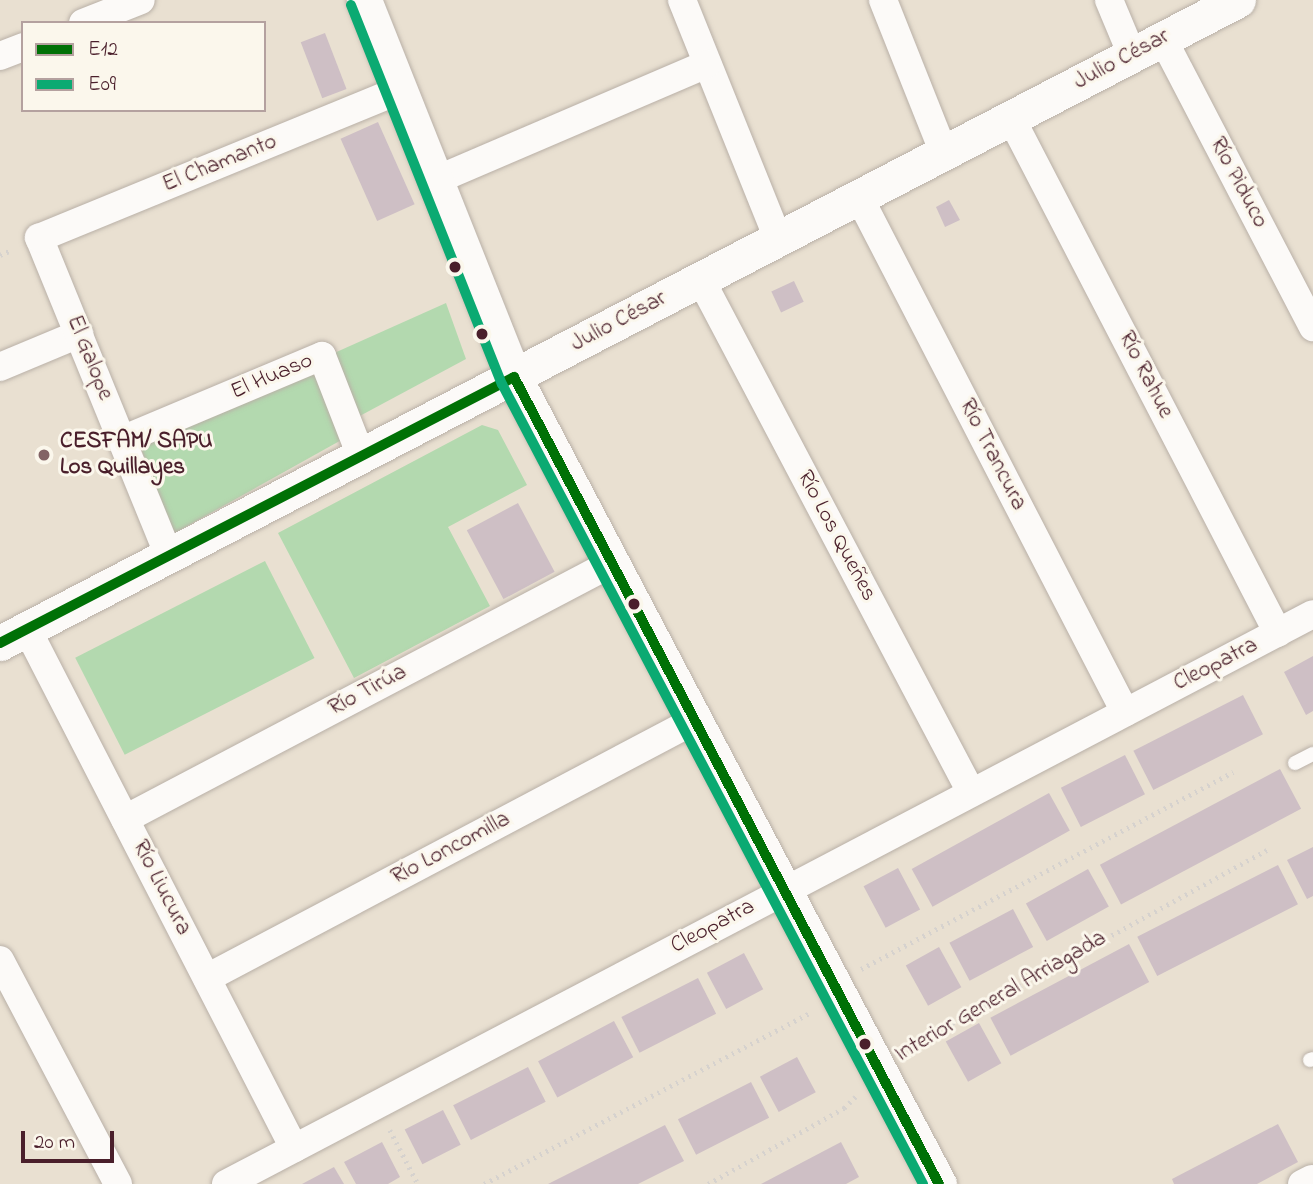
<!DOCTYPE html>
<html>
<head>
<meta charset="utf-8">
<style>
	body { margin:0 }
	#map { position:relative; width:1313px; height:1184px; overflow:hidden; background:#e9e0d1; font-family:"Indie Flower",sans-serif }
	div>[style] { position:absolute }
	[style*='--x'] { left:calc(var(--x)*1px); top:calc(var(--y)*1px); width:calc(var(--w)*1px); rotate:calc(var(--a)*1deg) }
	.green>* { inset:0; background:#b3d9af; transform-origin:0 0 }
	.building>* { inset:0; background:#cebfc5; transform-origin:0 0 }
	.path>* { height:4.5px; margin-top:-2.25px; transform-origin:0; background:repeating-linear-gradient(90deg,#d6d2ce 0 2px,transparent 0 7px) }
	.roads { filter:drop-shadow(0 0 2px #b9b0a7) drop-shadow(0 0 2px #b9b0a7) }
	.service>* { height:14px; margin:-7px; padding:0 7px; transform-origin:7px; border-radius:7px; background:#fcfaf8 }
	.minor>* { height:28px; margin:-14px; padding:0 14px; transform-origin:14px; border-radius:14px; background:#fcfaf8 }
	.tertiary>* { height:35px; margin:-17.5px; padding:0 17.5px; transform-origin:17.5px; border-radius:17.5px; background:#fcfaf8 }
	.bus-1>* { height:10px; margin:-5px; padding:0 5px; transform-origin:5px; border-radius:5px; background:#007106 }
	.bus-2>* { height:10px; margin:-5px; padding:0 5px; transform-origin:5px; border-radius:5px; background:#0baa72 }
	.dots>* { width:19px; height:19px; translate:-50% -50%; box-sizing:border-box; border:4px solid #fbf7ec; border-radius:50% }
	span { translate:-50% -50%; white-space:nowrap; text-align:center; line-height:1.15; -webkit-text-stroke:6px #fbf7ec; paint-order:stroke }
	.street-label { font-size:23px; color:#4a1f2b }
	.poi-label { font-size:23px; color:#4a1f2b; font-weight:700 }
	.left { translate:0 -50%; text-align:left }
	.legend { position:absolute; left:21px; top:21px; width:245px; height:91px; box-sizing:border-box; background:#fbf7ec; border:2px solid #b4a19f; margin:0; padding:9px 12px; list-style:none; font-size:21px; color:#4a1f2b }
	.legend li { display:flex; align-items:center; gap:14px; height:35px }
	.legend b { width:35px; border:2px solid #b4a19f }
	.scale { position:absolute; left:21px; top:1131px; width:93px; height:32px; box-sizing:border-box; border:4px solid #4a1f2b; border-top:0; padding-left:9px; font-size:21px; line-height:24px; white-space:nowrap; color:#4a1f2b; -webkit-text-stroke:5px #fbf7ec; paint-order:stroke }
</style>
</head>
<body>
<div id="map">
	<div class="green">
		<div style="clip-path:polygon(446px 303px,466px 359px,356px 418px,332px 354px)"></div>
		<div style="clip-path:polygon(317px 367px,345px 438px,173px 534px,139px 443px)"></div>
		<div style="clip-path:polygon(482px 425px,498px 430px,527px 485px,448px 527px,490px 606px,354px 678px,278px 533px)"></div>
		<div style="left:265px;top:561px;width:109px;height:213px;rotate:63deg"></div>
	</div>
	<div class="building">
		<div style="left:325px;top:33px;width:60px;height:26px;rotate:69deg"></div>
		<div style="left:378px;top:122px;width:90px;height:41px;rotate:66deg"></div>
		<div style="clip-path:polygon(949px 200px,960px 220px,945px 227px,936px 207px)"></div>
		<div style="left:794px;top:281px;width:23px;height:25px;rotate:65deg"></div>
		<div style="left:518px;top:503px;width:78px;height:58px;rotate:62deg"></div>
		<div style="clip-path:polygon(1313px 656px,1313px 711px,1306px 715px,1284px 672px)"></div>
		<div style="left:1243px;top:695px;width:44px;height:123px;rotate:63deg"></div>
		<div style="left:1125px;top:755px;width:44px;height:72px;rotate:63deg"></div>
		<div style="left:1280px;top:769px;width:45px;height:204px;rotate:62deg"></div>
		<div style="left:1049px;top:793px;width:43px;height:157px;rotate:61deg"></div>
		<div style="clip-path:polygon(1313px 847px,1313px 896px,1307px 899px,1287px 860px)"></div>
		<div style="left:1278px;top:865px;width:44px;height:158px;rotate:63deg"></div>
		<div style="left:898px;top:868px;width:47px;height:39px;rotate:62deg"></div>
		<div style="left:1088px;top:869px;width:43px;height:71px;rotate:61deg"></div>
		<div style="left:1013px;top:909px;width:43px;height:72px;rotate:62deg"></div>
		<div style="left:1129px;top:944px;width:43px;height:157px;rotate:62deg"></div>
		<div style="left:939px;top:947px;width:46px;height:38px;rotate:61deg"></div>
		<div style="left:744px;top:953px;width:41px;height:42px;rotate:62deg"></div>
		<div style="left:698px;top:978px;width:40px;height:86px;rotate:63deg"></div>
		<div style="left:614px;top:1021px;width:41px;height:86px;rotate:62deg"></div>
		<div style="left:979px;top:1023px;width:46px;height:38px;rotate:61deg"></div>
		<div style="left:797px;top:1057px;width:40px;height:42px;rotate:62deg"></div>
		<div style="left:528px;top:1067px;width:39px;height:84px;rotate:63deg"></div>
		<div style="left:751px;top:1082px;width:40px;height:82px;rotate:63deg"></div>
		<div style="left:443px;top:1110px;width:39px;height:43px;rotate:63deg"></div>
		<div style="clip-path:polygon(1278px 1124px,1298px 1162px,1257px 1184px,1174px 1184px,1172px 1179px)"></div>
		<div style="clip-path:polygon(665px 1125px,684px 1161px,638px 1184px,548px 1184px)"></div>
		<div style="clip-path:polygon(382px 1142px,400px 1177px,388px 1184px,356px 1184px,344px 1162px)"></div>
		<div style="clip-path:polygon(841px 1142px,859px 1177px,846px 1184px,761px 1184px)"></div>
		<div style="clip-path:polygon(334px 1167px,344px 1184px,302px 1184px)"></div>
	</div>
	<div class="path">
		<div style="--x:0;--y:255;--w:13;--a:-23"></div>
		<div style="--x:861;--y:969;--w:421;--a:-27.9"></div>
		<div style="--x:903;--y:1050;--w:419;--a:-28.8"></div>
		<div style="--x:390;--y:1130;--w:61;--a:62.6"></div>
		<div style="--x:484;--y:1184;--w:370;--a:-27.7"></div>
		<div style="--x:708;--y:1184;--w:156;--a:-29.2"></div>
		<div style="--x:844;--y:1108;--w:18;--a:-45"></div>
	</div>
	<div class="roads">
		<div class="service">
			<div style="--x:1295;--y:763;--w:20;--a:-27"></div>
			<div style="--x:1310;--y:1060;--w:3;--a:-18"></div>
		</div>
		<div class="minor">
			<div style="--x:682;--y:0;--w:258;--a:68.1"></div>
			<div style="--x:883;--y:0;--w:165;--a:68.3"></div>
			<div style="--x:1109;--y:0;--w:60;--a:67.3"></div>
			<div style="--x:83;--y:23;--w:62;--a:-21.6"></div>
			<div style="--x:1163;--y:39;--w:325;--a:62.5"></div>
			<div style="--x:0;--y:56;--w:25;--a:-21"></div>
			<div style="--x:1011;--y:118;--w:580;--a:62.6"></div>
			<div style="--x:436;--y:180;--w:295;--a:-23.2"></div>
			<div style="--x:859;--y:197;--w:580;--a:62.68"></div>
			<div style="--x:701;--y:280;--w:579;--a:62.2"></div>
			<div style="--x:0;--y:367;--w:86;--a:-22.7"></div>
			<div style="--x:122;--y:440;--w:217;--a:-22.8"></div>
			<div style="--x:322;--y:356;--w:107;--a:68.7"></div>
			<div style="--x:169;--y:556;--w:344;--a:-112.2"></div>
			<div style="--x:39;--y:238;--w:390;--a:-22.3"></div>
			<div style="--x:27;--y:629;--w:584;--a:62.78"></div>
			<div style="--x:125;--y:819;--w:550;--a:-27.73"></div>
			<div style="--x:0;--y:960;--w:253;--a:62.2"></div>
			<div style="--x:207;--y:978;--w:552;--a:-27.86"></div>
			<div style="--x:226;--y:1184;--w:1227;--a:-27.67"></div>
			<div style="--x:1302;--y:1184;--w:11;--a:-27"></div>
		</div>
		<div class="tertiary">
			<div style="--x:364;--y:0;--w:406;--a:68.3"></div>
			<div style="--x:514;--y:377;--w:912;--a:62.23"></div>
			<div style="--x:0;--y:643;--w:1395;--a:-27.45"></div>
		</div>
	</div>
	<div class="bus-1">
		<div style="--x:514;--y:377;--w:912;--a:62.23"></div>
		<div style="--x:0;--y:643;--w:579;--a:-27.36"></div>
	</div>
	<div class="bus-2">
		<div style="--x:351;--y:5;--w:408;--a:68.3"></div>
		<div style="--x:502;--y:384;--w:904;--a:62.24"></div>
	</div>
	<div class="dots">
		<div style="left:455px;top:267px;background:#4a1f2b"></div>
		<div style="left:482px;top:334px;background:#4a1f2b"></div>
		<div style="left:44px;top:455px;background:#826365"></div>
		<div style="left:634px;top:604px;background:#4a1f2b"></div>
		<div style="left:865px;top:1044px;background:#4a1f2b"></div>
	</div>
	<div class="street-label">
		<span style="left:1122px;top:60px;rotate:-28deg">Julio César</span>
		<span style="left:220px;top:164px;rotate:-22deg">El Chamanto</span>
		<span style="left:1238px;top:183px;rotate:62deg">Río Piduco</span>
		<span style="left:619px;top:322px;rotate:-28deg">Julio César</span>
		<span style="left:89px;top:358px;rotate:68deg">El Galope</span>
		<span style="left:1145px;top:375px;rotate:63deg">Río Rahue</span>
		<span style="left:272px;top:377px;rotate:-23deg">El Huaso</span>
		<span style="left:992px;top:455px;rotate:63deg">Río Trancura</span>
		<span style="left:836px;top:536px;rotate:62deg">Río Los Queñes</span>
		<span style="left:1216px;top:665px;rotate:-27deg">Cleopatra</span>
		<span style="left:368px;top:691px;rotate:-28deg">Río Tirúa</span>
		<span style="left:451px;top:849px;rotate:-28deg">Río Loncomilla</span>
		<span style="left:161px;top:888px;rotate:63deg">Río Liucura</span>
		<span style="left:713px;top:927px;rotate:-28deg">Cleopatra</span>
		<span style="left:1001px;top:997px;rotate:-30deg">Interior General Arriagada</span>
	</div>
	<div class="poi-label">
		<span class="left" style="left:60px;top:455px">CESFAM/ SAPU<br>Los Quillayes</span>
	</div>
	<ul class="legend">
	<li><b style="height:9px;background:#007106"></b>E12</li>
	<li><b style="height:9px;background:#0baa72"></b>E09</li>
	</ul>
	<div class="scale">20 m</div>
</div>
</body>
</html>
